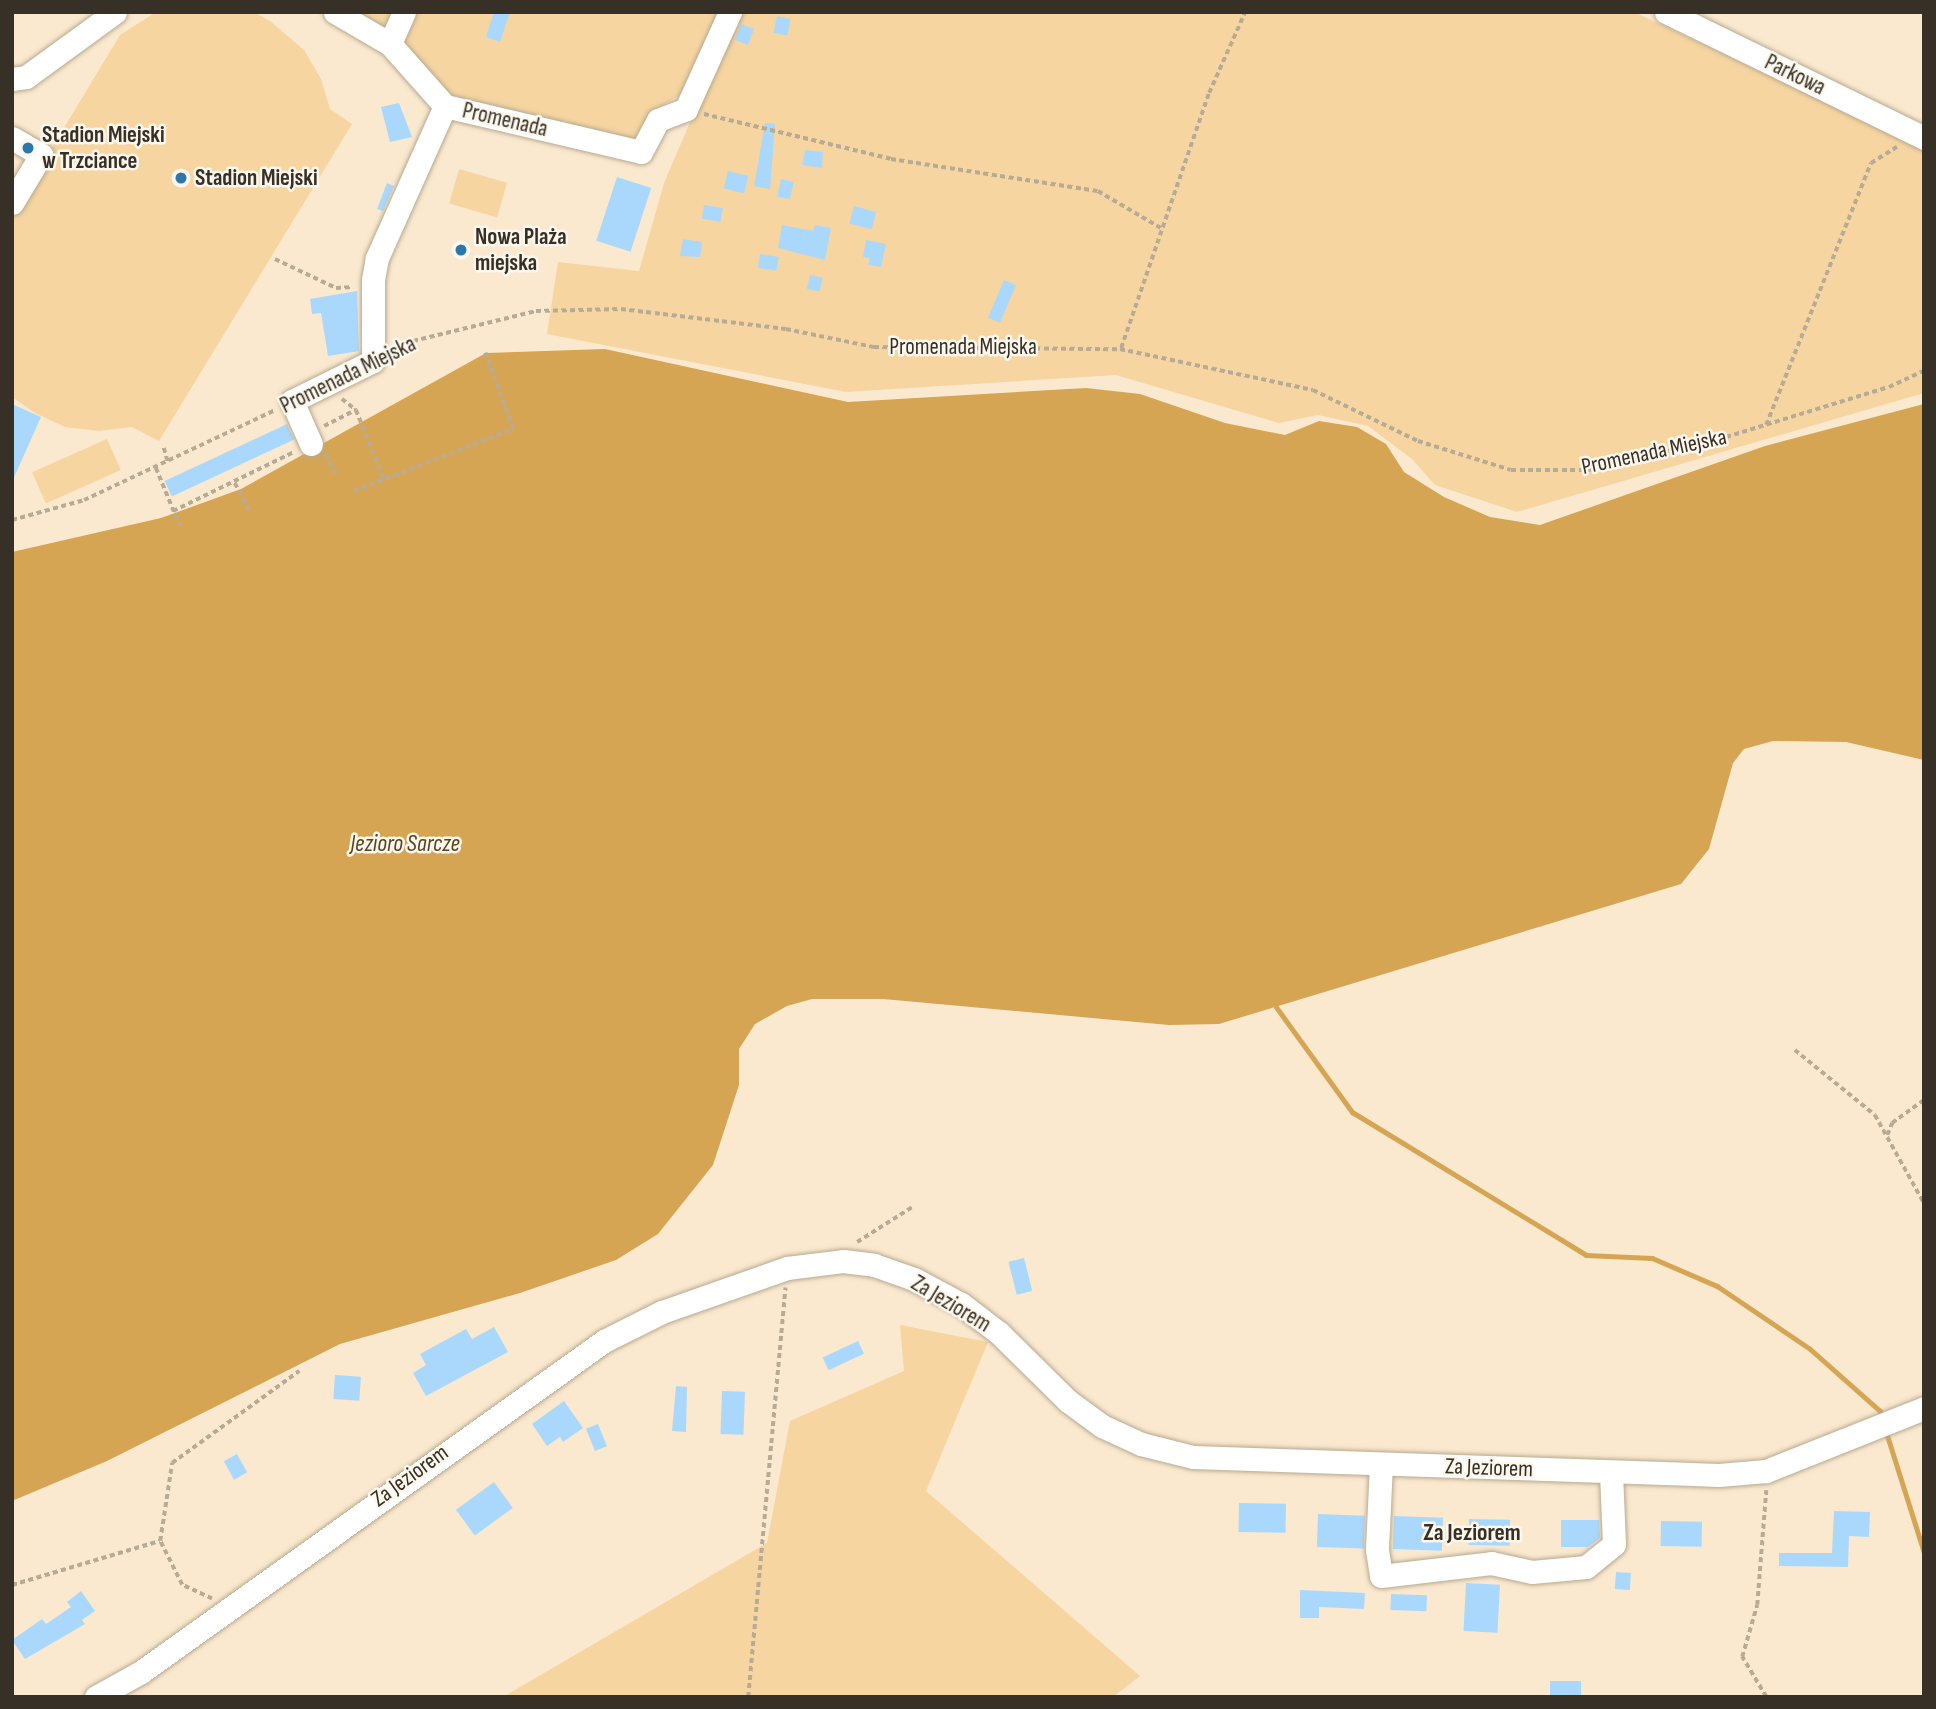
<!DOCTYPE html>
<html>
<head>
<meta charset="utf-8">
<style>
	body { margin:0 }
	#map { position:relative; width:1936px; height:1709px; overflow:hidden; background:#fae9cf; font-family:"Sofia Sans Condensed",sans-serif }
	div>[style] { position:absolute }
	[style*='--x'] { left:calc(var(--x)*1px); top:calc(var(--y)*1px); width:calc(var(--w)*1px); rotate:calc(var(--a)*1deg) }
	.green>* { inset:0; background:#f6d5a1; transform-origin:0 0 }
	.water>* { inset:0; background:#d5a553 }
	.stream>* { height:5px; margin:-2.5px; padding:0 2.5px; transform-origin:2.5px; border-radius:2.5px; background:#d5a553 }
	.building>* { inset:0; background:#aad8fc; transform-origin:0 0 }
	.path>* { height:3.5px; margin-top:-1.75px; transform-origin:0; background:repeating-linear-gradient(90deg,#b8ab96 0 5px,transparent 0 8.5px) }
	.roads { filter:drop-shadow(0 0 2px #b8a990) drop-shadow(0 0 2px #b8a990) }
	.minor>* { height:23px; margin:-11.5px; padding:0 11.5px; transform-origin:11.5px; border-radius:11.5px; background:#fff }
	.dots>* { width:19px; height:19px; translate:-50% -50%; box-sizing:border-box; border:4px solid #fef7ed; border-radius:50% }
	span { translate:-50% -50%; white-space:nowrap; text-align:center; line-height:1.15; -webkit-text-stroke:5px #fef7ed; paint-order:stroke }
	.street-label { font-size:23px; color:#373027 }
	.poi-label { font-size:23px; color:#373027; font-weight:700 }
	.left { translate:0 -50%; text-align:left }
	.water-label { font-size:24px; color:#594422; font-style:italic }
	.neighbourhood-label { font-size:24px; color:#373027; font-weight:700 }
	.frame { position:absolute; inset:0; border:14px solid #373027; pointer-events:none }
</style>
</head>
<body>
<div id="map">
	<div class="green">
		<div style="clip-path:polygon(156px 12px,254px 12px,270px 21px,304px 50px,321px 79px,330px 109px,352px 124px,159px 441px,132px 427px,99px 431px,65px 427px,35px 413px,12px 397px,12px 214px,120px 35px)"></div>
		<div style="clip-path:polygon(352px 12px,1634px 12px,1924px 148px,1924px 393px,1517px 512px,1435px 485px,1412px 459px,1368px 426px,1318px 415px,1279px 423px,1116px 375px,846px 392px,547px 334px,558px 262px,639px 271px,664px 183px,697px 106px,684px 92px,651px 113px,638px 142px,447px 95px)"></div>
		<div style="left:459px;top:169px;width:50px;height:36px;rotate:16deg"></div>
		<div style="left:107px;top:439px;width:34px;height:82px;rotate:66deg"></div>
		<div style="clip-path:polygon(900px 1325px,988px 1342px,926px 1491px,1140px 1676px,1113px 1697px,503px 1697px,767px 1543px,790px 1421px,904px 1371px)"></div>
	</div>
	<div class="water">
		<div style="clip-path:polygon(605px 349px,848px 402px,1086px 388px,1140px 394px,1225px 423px,1285px 435px,1319px 421px,1357px 427px,1386px 444px,1404px 472px,1444px 497px,1490px 517px,1540px 525px,1765px 446px,1924px 404px,1924px 760px,1846px 742px,1773px 741px,1744px 749px,1733px 763px,1709px 849px,1681px 884px,1219px 1024px,1169px 1025px,883px 999px,812px 999px,787px 1006px,755px 1024px,739px 1049px,739px 1085px,713px 1165px,658px 1234px,616px 1260px,520px 1293px,340px 1344px,107px 1461px,12px 1501px,12px 552px,161px 518px,241px 489px,486px 353px)"></div>
	</div>
	<div class="stream">
		<div style="--x:1276;--y:1007;--w:130;--a:54.1"></div>
		<div style="--x:1352;--y:1112;--w:274;--a:31.4"></div>
		<div style="--x:1586;--y:1255;--w:66;--a:2.6"></div>
		<div style="--x:1652;--y:1258;--w:71;--a:23.3"></div>
		<div style="--x:1717;--y:1286;--w:112;--a:34.1"></div>
		<div style="--x:1810;--y:1349;--w:94;--a:41.5"></div>
		<div style="--x:1880;--y:1411;--w:8;--a:76"></div>
		<div style="--x:1885;--y:1429;--w:130;--a:72.5"></div>
	</div>
	<div class="building">
		<div style="clip-path:polygon(494px 12px,510px 12px,500px 42px,486px 37px)"></div>
		<div style="left:777px;top:16px;width:14px;height:17px;rotate:12deg"></div>
		<div style="left:741px;top:24px;width:14px;height:17px;rotate:21deg"></div>
		<div style="clip-path:polygon(399px 103px,412px 137px,390px 142px,381px 107px)"></div>
		<div style="clip-path:polygon(765px 123px,775px 124px,770px 189px,754px 186px)"></div>
		<div style="clip-path:polygon(805px 150px,823px 152px,822px 168px,802px 165px)"></div>
		<div style="left:728px;top:171px;width:21px;height:18px;rotate:14deg"></div>
		<div style="left:617px;top:177px;width:36px;height:67px;rotate:18deg"></div>
		<div style="left:781px;top:179px;width:13px;height:18px;rotate:13deg"></div>
		<div style="clip-path:polygon(387px 183px,394px 186px,383px 211px,377px 209px)"></div>
		<div style="left:704px;top:205px;width:19px;height:14px;rotate:9deg"></div>
		<div style="left:854px;top:206px;width:23px;height:18px;rotate:15deg"></div>
		<div style="clip-path:polygon(782px 225px,813px 231px,815px 225px,831px 228px,825px 260px,778px 248px)"></div>
		<div style="clip-path:polygon(683px 239px,702px 242px,700px 257px,680px 256px)"></div>
		<div style="clip-path:polygon(866px 240px,886px 244px,881px 267px,868px 265px,870px 258px,863px 257px)"></div>
		<div style="left:760px;top:254px;width:19px;height:14px;rotate:9deg"></div>
		<div style="left:810px;top:275px;width:13px;height:14px;rotate:13deg"></div>
		<div style="left:1004px;top:280px;width:13px;height:41px;rotate:23deg"></div>
		<div style="clip-path:polygon(357px 291px,359px 351px,328px 356px,321px 313px,312px 314px,310px 299px)"></div>
		<div style="clip-path:polygon(12px 404px,41px 417px,12px 482px)"></div>
		<div style="left:287px;top:424px;width:17px;height:135px;rotate:65deg"></div>
		<div style="left:1024px;top:1258px;width:34px;height:16px;rotate:76deg"></div>
		<div style="clip-path:polygon(494px 1327px,508px 1352px,426px 1396px,413px 1373px,426px 1365px,420px 1354px,466px 1329px,472px 1339px)"></div>
		<div style="left:858px;top:1341px;width:14px;height:39px;rotate:65deg"></div>
		<div style="left:335px;top:1375px;width:26px;height:24px;rotate:4deg"></div>
		<div style="clip-path:polygon(676px 1386px,687px 1387px,686px 1432px,672px 1431px)"></div>
		<div style="left:722px;top:1391px;width:23px;height:43px;rotate:2deg"></div>
		<div style="clip-path:polygon(564px 1401px,583px 1428px,563px 1442px,560px 1437px,547px 1446px,532px 1424px)"></div>
		<div style="left:598px;top:1424px;width:24px;height:13px;rotate:68deg"></div>
		<div style="left:237px;top:1454px;width:21px;height:15px;rotate:61deg"></div>
		<div style="left:494px;top:1482px;width:32px;height:47px;rotate:54deg"></div>
		<div style="left:1239px;top:1503px;width:47px;height:29px;rotate:1deg"></div>
		<div style="clip-path:polygon(1834px 1511px,1870px 1512px,1869px 1537px,1849px 1536px,1848px 1567px,1779px 1566px,1779px 1553px,1832px 1553px)"></div>
		<div style="left:1318px;top:1514px;width:47px;height:33px;rotate:2deg"></div>
		<div style="left:1394px;top:1516px;width:49px;height:33px;rotate:2deg"></div>
		<div style="left:1469px;top:1519px;width:41px;height:26px;rotate:1deg"></div>
		<div style="clip-path:polygon(1561px 1520px,1599px 1520px,1600px 1538px,1588px 1547px,1561px 1547px)"></div>
		<div style="left:1661px;top:1521px;width:41px;height:25px;rotate:1deg"></div>
		<div style="left:1616px;top:1572px;width:15px;height:17px;rotate:4deg"></div>
		<div style="left:1466px;top:1583px;width:34px;height:48px;rotate:3deg"></div>
		<div style="clip-path:polygon(1300px 1590px,1365px 1593px,1364px 1609px,1319px 1607px,1319px 1618px,1300px 1618px)"></div>
		<div style="clip-path:polygon(81px 1591px,95px 1611px,82px 1620px,85px 1624px,25px 1659px,12px 1640px,42px 1619px,46px 1624px,71px 1607px,67px 1602px)"></div>
		<div style="left:1391px;top:1594px;width:36px;height:16px;rotate:2deg"></div>
		<div style="left:1550px;top:1681px;width:31px;height:16px"></div>
	</div>
	<div class="path">
		<div style="--x:704;--y:114;--w:192;--a:13.5"></div>
		<div style="--x:891;--y:159;--w:209;--a:8.8"></div>
		<div style="--x:1098;--y:191;--w:73;--a:30.4"></div>
		<div style="--x:275;--y:259;--w:68;--a:25.4"></div>
		<div style="--x:336;--y:288;--w:17;--a:-3"></div>
		<div style="--x:1121;--y:348;--w:270;--a:-71"></div>
		<div style="--x:1209;--y:93;--w:89;--a:-66"></div>
		<div style="--x:392;--y:352;--w:24;--a:-28"></div>
		<div style="--x:413;--y:341;--w:127;--a:-13.7"></div>
		<div style="--x:536;--y:311;--w:85;--a:-1.3"></div>
		<div style="--x:621;--y:309;--w:166;--a:6.9"></div>
		<div style="--x:786;--y:329;--w:90;--a:11.6"></div>
		<div style="--x:874;--y:347;--w:246;--a:0.5"></div>
		<div style="--x:1120;--y:349;--w:197;--a:12"></div>
		<div style="--x:1313;--y:390;--w:117;--a:25.9"></div>
		<div style="--x:1418;--y:441;--w:97;--a:17.3"></div>
		<div style="--x:1511;--y:470;--w:79;--a:0"></div>
		<div style="--x:1590;--y:470;--w:140;--a:-13.6"></div>
		<div style="--x:1726;--y:437;--w:170;--a:-17.1"></div>
		<div style="--x:1889;--y:387;--w:38;--a:-25"></div>
		<div style="--x:342;--y:399;--w:18;--a:38"></div>
		<div style="--x:356;--y:410;--w:74;--a:67.9"></div>
		<div style="--x:1766;--y:425;--w:282;--a:-68.2"></div>
		<div style="--x:1871;--y:163;--w:31;--a:-32"></div>
		<div style="--x:324;--y:426;--w:36;--a:-27"></div>
		<div style="--x:164;--y:448;--w:15;--a:74"></div>
		<div style="--x:326;--y:454;--w:25;--a:64"></div>
		<div style="--x:156;--y:468;--w:63;--a:67.5"></div>
		<div style="--x:235;--y:483;--w:33;--a:63"></div>
		<div style="--x:354;--y:491;--w:171;--a:-21.3"></div>
		<div style="--x:513;--y:429;--w:81;--a:-110.2"></div>
		<div style="--x:173;--y:511;--w:135;--a:-26"></div>
		<div style="--x:12;--y:520;--w:75;--a:-15.5"></div>
		<div style="--x:84;--y:500;--w:211;--a:-25.2"></div>
		<div style="--x:1795;--y:1050;--w:103;--a:39.1"></div>
		<div style="--x:1875;--y:1115;--w:101;--a:60.9"></div>
		<div style="--x:1887;--y:1135;--w:13;--a:-67"></div>
		<div style="--x:1892;--y:1123;--w:39;--a:-36"></div>
		<div style="--x:857;--y:1242;--w:67;--a:-32.3"></div>
		<div style="--x:12;--y:1585;--w:154;--a:-16.6"></div>
		<div style="--x:212;--y:1599;--w:33;--a:-155"></div>
		<div style="--x:182;--y:1585;--w:49;--a:-116.6"></div>
		<div style="--x:160;--y:1541;--w:79;--a:-81.3"></div>
		<div style="--x:172;--y:1463;--w:157;--a:-35.9"></div>
		<div style="--x:748;--y:1697;--w:411;--a:-84.8"></div>
		<div style="--x:1766;--y:1697;--w:47;--a:-121"></div>
		<div style="--x:1742;--y:1657;--w:54;--a:-73.9"></div>
		<div style="--x:1757;--y:1605;--w:115;--a:-85.5"></div>
	</div>
	<div class="roads">
		<div class="minor">
			<div style="--x:335;--y:12;--w:64;--a:30.2"></div>
			<div style="--x:404;--y:12;--w:35;--a:114"></div>
			<div style="--x:390;--y:44;--w:83;--a:48.4"></div>
			<div style="--x:1666;--y:12;--w:287;--a:26"></div>
			<div style="--x:12;--y:79;--w:14;--a:-8"></div>
			<div style="--x:26;--y:77;--w:110;--a:-36.1"></div>
			<div style="--x:12;--y:138;--w:34;--a:30"></div>
			<div style="--x:41;--y:155;--w:56;--a:121.1"></div>
			<div style="--x:311;--y:444;--w:47;--a:-113.8"></div>
			<div style="--x:292;--y:401;--w:90;--a:-26.3"></div>
			<div style="--x:373;--y:361;--w:81;--a:-90"></div>
			<div style="--x:373;--y:280;--w:22;--a:-80"></div>
			<div style="--x:377;--y:258;--w:167;--a:-65.9"></div>
			<div style="--x:445;--y:106;--w:201;--a:13.2"></div>
			<div style="--x:641;--y:152;--w:36;--a:-62"></div>
			<div style="--x:658;--y:120;--w:30;--a:-21"></div>
			<div style="--x:686;--y:109;--w:107;--a:-65.6"></div>
			<div style="--x:1381;--y:1464;--w:86;--a:92.7"></div>
			<div style="--x:1377;--y:1550;--w:26;--a:81"></div>
			<div style="--x:1381;--y:1576;--w:111;--a:-6.7"></div>
			<div style="--x:1491;--y:1563;--w:42;--a:12.4"></div>
			<div style="--x:1532;--y:1572;--w:54;--a:-5.3"></div>
			<div style="--x:1586;--y:1567;--w:36;--a:-39"></div>
			<div style="--x:1614;--y:1544;--w:72;--a:-92.4"></div>
			<div style="--x:96;--y:1697;--w:51;--a:-29.1"></div>
			<div style="--x:141;--y:1672;--w:569;--a:-35.56"></div>
			<div style="--x:604;--y:1341;--w:65;--a:-26.6"></div>
			<div style="--x:662;--y:1312;--w:133;--a:-19.4"></div>
			<div style="--x:787;--y:1268;--w:56;--a:-7.1"></div>
			<div style="--x:843;--y:1261;--w:31;--a:7"></div>
			<div style="--x:874;--y:1265;--w:42;--a:19.3"></div>
			<div style="--x:914;--y:1279;--w:53;--a:28"></div>
			<div style="--x:961;--y:1304;--w:48;--a:37.3"></div>
			<div style="--x:999;--y:1333;--w:97;--a:44.6"></div>
			<div style="--x:1068;--y:1401;--w:42;--a:36.3"></div>
			<div style="--x:1102;--y:1426;--w:43;--a:24.8"></div>
			<div style="--x:1141;--y:1444;--w:54;--a:14"></div>
			<div style="--x:1193;--y:1457;--w:526;--a:1.96"></div>
			<div style="--x:1719;--y:1475;--w:47;--a:-4.9"></div>
			<div style="--x:1766;--y:1471;--w:170;--a:-21.7"></div>
		</div>
	</div>
	<div class="dots">
		<div style="left:28px;top:148px;background:#2c78ab"></div>
		<div style="left:181px;top:178px;background:#2c78ab"></div>
		<div style="left:461px;top:250px;background:#2c78ab"></div>
	</div>
	<div class="street-label">
		<span style="left:1795px;top:75px;rotate:26deg">Parkowa</span>
		<span style="left:505px;top:120px;rotate:13deg">Promenada</span>
		<span style="left:963px;top:347px">Promenada Miejska</span>
		<span style="left:348px;top:375px;rotate:-26deg">Promenada Miejska</span>
		<span style="left:1654px;top:452px;rotate:-12deg">Promenada Miejska</span>
		<span style="left:951px;top:1304px;rotate:31deg">Za Jeziorem</span>
		<span style="left:1489px;top:1468px;rotate:2deg">Za Jeziorem</span>
		<span style="left:410px;top:1476px;rotate:-36deg">Za Jeziorem</span>
	</div>
	<div class="poi-label">
		<span class="left" style="left:42px;top:148px">Stadion Miejski<br>w Trzciance</span>
		<span class="left" style="left:195px;top:178px">Stadion Miejski</span>
		<span class="left" style="left:475px;top:250px">Nowa Plaża<br>miejska</span>
	</div>
	<div class="water-label">
		<span style="left:405px;top:844px">Jezioro Sarcze</span>
	</div>
	<div class="neighbourhood-label">
		<span style="left:1472px;top:1533px">Za Jeziorem</span>
	</div>
	<div class="frame"></div>
</div>
</body>
</html>
